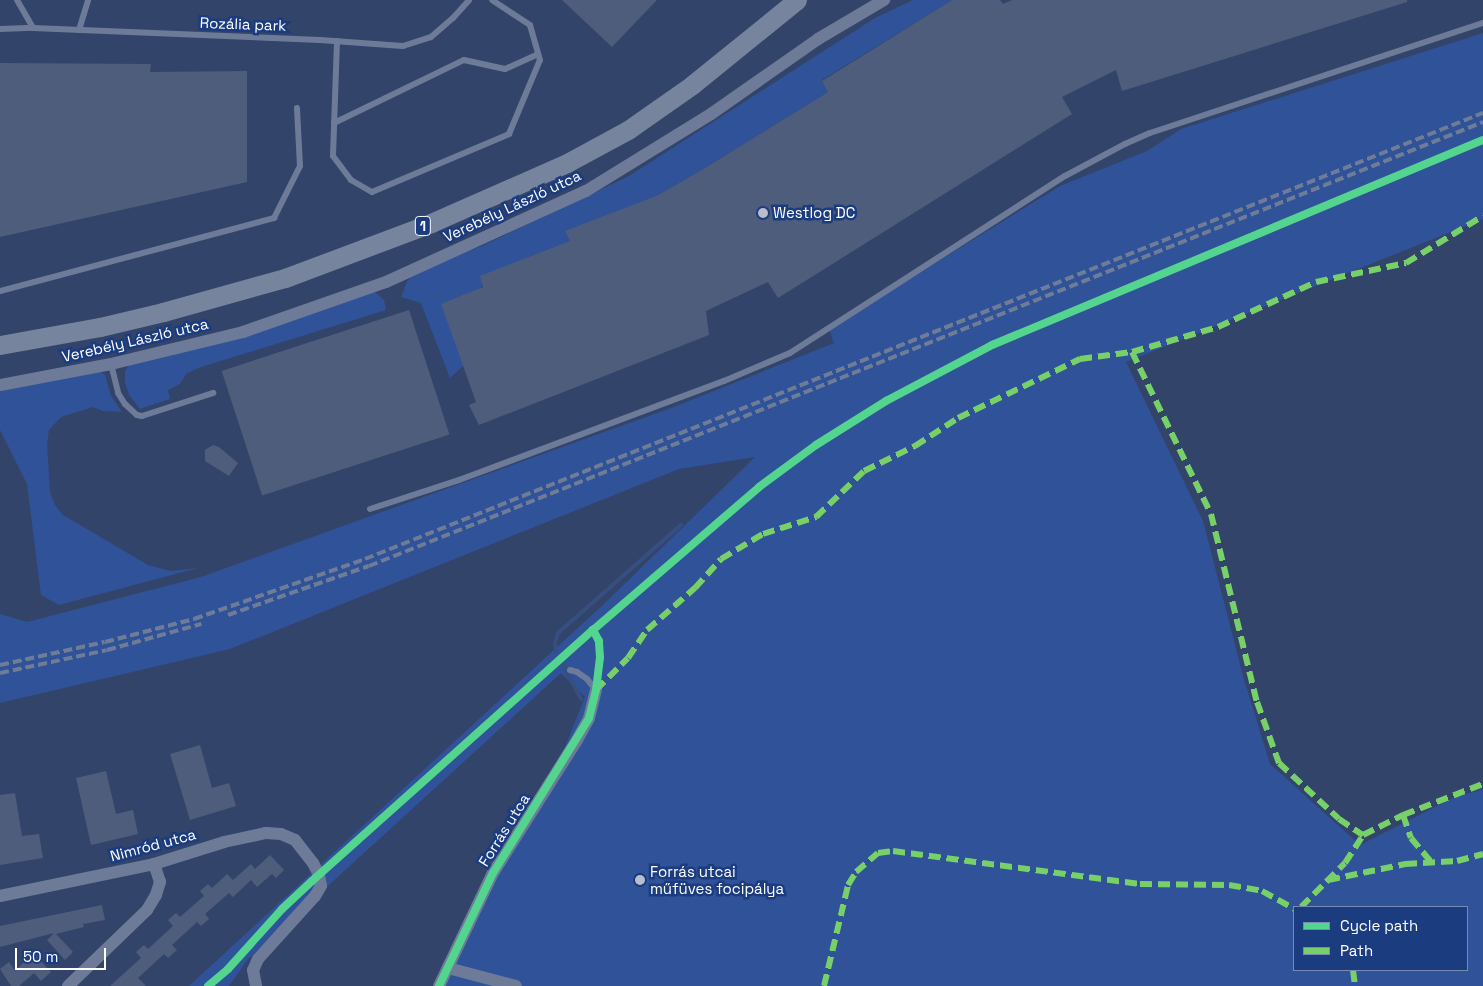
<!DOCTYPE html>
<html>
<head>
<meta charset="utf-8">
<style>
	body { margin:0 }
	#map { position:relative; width:1483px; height:986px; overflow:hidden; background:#33446a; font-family:"Space Grotesk",sans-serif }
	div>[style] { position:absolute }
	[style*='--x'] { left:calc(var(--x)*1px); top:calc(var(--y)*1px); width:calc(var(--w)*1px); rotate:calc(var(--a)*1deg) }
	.green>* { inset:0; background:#305298 }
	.stream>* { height:4px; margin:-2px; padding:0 2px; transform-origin:2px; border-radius:2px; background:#374e80 }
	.building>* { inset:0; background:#4e5d7b; transform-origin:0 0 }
	.service>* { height:6px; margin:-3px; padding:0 3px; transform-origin:3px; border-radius:3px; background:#6e7b98 }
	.minor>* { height:12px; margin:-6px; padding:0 6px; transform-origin:6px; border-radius:6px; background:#6e7b98 }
	.primary>* { height:19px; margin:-9.5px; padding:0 9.5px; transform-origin:9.5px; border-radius:9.5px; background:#77849d }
	.rail>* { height:4px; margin-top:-2px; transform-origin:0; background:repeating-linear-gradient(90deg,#6f7c98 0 9px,transparent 0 13px) }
	.quiet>* { height:6px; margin-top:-3px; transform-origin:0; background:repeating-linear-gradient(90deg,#78d068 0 12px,transparent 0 18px) }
	.cycleway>* { height:8px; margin:-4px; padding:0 4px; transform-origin:4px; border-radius:4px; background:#53d58f }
	.dots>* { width:14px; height:14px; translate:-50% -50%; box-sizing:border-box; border:2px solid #1c3c80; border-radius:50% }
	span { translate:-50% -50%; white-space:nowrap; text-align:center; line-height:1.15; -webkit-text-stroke:5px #1c3c80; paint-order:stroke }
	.shield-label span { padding:1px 4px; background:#1c3c80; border:1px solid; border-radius:4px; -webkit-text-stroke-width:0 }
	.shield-label { font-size:14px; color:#fff; font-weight:700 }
	.street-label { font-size:15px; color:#fff }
	.poi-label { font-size:15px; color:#fff }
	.left { translate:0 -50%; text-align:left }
	.legend { position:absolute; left:1293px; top:906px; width:175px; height:65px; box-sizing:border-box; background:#1c3c80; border:1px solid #778ab3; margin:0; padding:6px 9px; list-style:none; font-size:15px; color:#fff }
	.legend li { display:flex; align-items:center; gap:10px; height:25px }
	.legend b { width:25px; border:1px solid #778ab3 }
	.scale { position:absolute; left:15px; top:948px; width:91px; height:22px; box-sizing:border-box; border:2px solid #fff; border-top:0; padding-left:6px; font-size:15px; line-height:18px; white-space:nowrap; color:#fff; -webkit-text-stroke:4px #1c3c80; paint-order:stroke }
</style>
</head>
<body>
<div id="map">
	<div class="green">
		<div style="clip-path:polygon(913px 0,952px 0,822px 80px,828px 92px,705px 168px,658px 195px,566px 231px,570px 241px,483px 281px,463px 366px,450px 378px,421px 303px,401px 297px,407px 282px,417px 269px,482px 246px,629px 176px,875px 18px)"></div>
		<div style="clip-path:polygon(evenodd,1483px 33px,1483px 219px,1126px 362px,1203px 521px,1243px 676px,1270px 764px,1360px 845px,1451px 799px,1483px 789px,1483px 986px,436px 986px,480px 888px,565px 747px,585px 697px,561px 673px,248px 959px,229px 986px,189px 986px,606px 602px,755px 457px,679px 469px,230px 649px,0 703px,0 614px,27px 622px,201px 577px,671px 408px,834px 343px,829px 329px,1060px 186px,1147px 151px,1181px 129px,1483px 33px,1294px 907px,1467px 907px,1467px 970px,1294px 970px,1294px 907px)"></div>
		<div style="clip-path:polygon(375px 292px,384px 300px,386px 310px,198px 368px,186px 374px,180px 384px,168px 390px,170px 399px,140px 409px,129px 395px,125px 382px,125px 371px,131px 362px)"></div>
		<div style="clip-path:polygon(94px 367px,105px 375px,111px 396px,122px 412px,103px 411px,93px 407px,61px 417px,49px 430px,47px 444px,50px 492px,55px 505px,63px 515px,148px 565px,171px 571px,198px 568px,59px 605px,41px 595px,27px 484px,0 430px,0 382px)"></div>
	</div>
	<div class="stream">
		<div style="--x:556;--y:652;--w:9;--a:-96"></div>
		<div style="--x:555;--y:643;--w:10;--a:-73"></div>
		<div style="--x:558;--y:633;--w:164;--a:-41.3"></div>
		<div style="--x:563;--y:666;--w:38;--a:61"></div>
	</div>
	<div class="building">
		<div style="clip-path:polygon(562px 0,657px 0,612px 47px)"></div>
		<div style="clip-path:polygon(952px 0,1000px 0,1003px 4px,1012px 0,1407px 0,1407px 2px,1122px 91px,1116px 70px,1062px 97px,1072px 114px,778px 298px,768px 282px,706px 311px,709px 335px,479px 425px,469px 405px,476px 402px,441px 304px,483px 287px,480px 276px,570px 241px,565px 231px,658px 195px,705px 168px,828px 92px,822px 81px)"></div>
		<div style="clip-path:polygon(0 63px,151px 64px,150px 72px,247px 71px,247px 182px,0 237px)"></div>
		<div style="left:409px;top:310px;width:131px;height:197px;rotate:72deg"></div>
		<div style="clip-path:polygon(213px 445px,219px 447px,238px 463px,229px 476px,205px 461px,205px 450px)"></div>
		<div style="clip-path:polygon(200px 745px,212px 788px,229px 783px,236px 806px,190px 820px,170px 754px)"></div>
		<div style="clip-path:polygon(106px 771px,116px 814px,133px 810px,138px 834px,91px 845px,76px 778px)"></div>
		<div style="clip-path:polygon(15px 793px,22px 836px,39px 834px,43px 858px,0 865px,0 795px)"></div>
		<div style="clip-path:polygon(270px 855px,284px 870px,276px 878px,272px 874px,257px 887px,251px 880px,233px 897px,229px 893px,205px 914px,209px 919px,201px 926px,197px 922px,172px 945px,177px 950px,168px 958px,164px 954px,138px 978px,146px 986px,110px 986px,141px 958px,136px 952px,144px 945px,148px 949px,173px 926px,168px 920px,176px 913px,180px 917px,204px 896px,200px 891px,208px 884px,212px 888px,227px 874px,233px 880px,251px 864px,255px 869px)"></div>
		<div style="clip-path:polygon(102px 905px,105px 920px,83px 924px,84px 927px,56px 934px,73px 952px,65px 960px,47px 940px,54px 933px,0 947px,0 926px)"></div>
		<div style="clip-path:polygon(33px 953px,51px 972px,41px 981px,34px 973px,19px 986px,11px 986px,0 969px,9px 962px,15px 971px)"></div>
	</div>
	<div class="service">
		<div style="--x:17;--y:0;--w:32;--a:60"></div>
		<div style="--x:0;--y:29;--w:33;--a:-2"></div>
		<div style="--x:33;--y:28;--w:287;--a:2.4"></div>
		<div style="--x:320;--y:40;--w:83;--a:4.1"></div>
		<div style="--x:403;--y:46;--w:29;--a:-18"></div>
		<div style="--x:431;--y:37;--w:29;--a:-41"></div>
		<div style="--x:453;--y:18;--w:24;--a:-48"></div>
		<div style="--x:79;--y:30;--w:31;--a:-73"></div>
		<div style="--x:337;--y:41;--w:115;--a:92"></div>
		<div style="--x:333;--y:156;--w:30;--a:53"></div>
		<div style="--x:351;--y:180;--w:24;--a:30"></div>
		<div style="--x:372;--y:192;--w:149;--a:-22.9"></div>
		<div style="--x:509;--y:134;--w:80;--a:-67.3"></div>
		<div style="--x:540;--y:60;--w:36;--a:-106"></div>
		<div style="--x:530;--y:25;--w:45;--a:-146.7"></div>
		<div style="--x:334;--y:123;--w:144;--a:-25.9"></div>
		<div style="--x:464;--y:60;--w:42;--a:12.4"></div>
		<div style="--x:505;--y:69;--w:36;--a:-24"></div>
		<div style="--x:0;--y:291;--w:284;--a:-14.9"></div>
		<div style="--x:274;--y:218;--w:58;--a:-63.4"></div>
		<div style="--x:300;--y:166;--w:58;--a:-93"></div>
		<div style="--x:111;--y:364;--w:30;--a:76"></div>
		<div style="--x:118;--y:393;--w:13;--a:58"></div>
		<div style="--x:125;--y:404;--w:16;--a:43"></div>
		<div style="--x:137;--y:415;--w:5;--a:11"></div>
		<div style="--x:142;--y:416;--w:75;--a:-17.9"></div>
		<div style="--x:370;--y:509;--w:94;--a:-18"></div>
		<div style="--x:459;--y:480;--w:283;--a:-20.5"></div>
		<div style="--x:724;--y:381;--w:72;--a:-23"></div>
		<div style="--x:790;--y:353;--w:327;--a:-32.8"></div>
		<div style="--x:1065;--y:176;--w:68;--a:-28.1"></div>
		<div style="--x:1125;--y:144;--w:27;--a:-24"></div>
		<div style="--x:1150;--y:133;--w:351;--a:-18.3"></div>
		<div style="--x:570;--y:670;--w:7;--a:16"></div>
		<div style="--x:577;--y:672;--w:12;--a:35"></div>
		<div style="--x:587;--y:679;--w:14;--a:51"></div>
	</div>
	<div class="minor">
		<div style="--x:0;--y:385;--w:113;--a:-10.7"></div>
		<div style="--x:111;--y:364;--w:136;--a:-13.6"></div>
		<div style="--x:243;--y:332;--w:151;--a:-19.3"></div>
		<div style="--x:386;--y:282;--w:220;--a:-24.5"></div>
		<div style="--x:586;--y:191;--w:147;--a:-31.6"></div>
		<div style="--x:711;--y:114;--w:131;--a:-35"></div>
		<div style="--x:818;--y:39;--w:77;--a:-30.6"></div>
		<div style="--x:0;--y:896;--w:157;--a:-11.7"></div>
		<div style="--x:154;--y:864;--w:73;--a:-17.4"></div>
		<div style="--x:224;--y:842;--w:43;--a:-12.1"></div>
		<div style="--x:266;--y:833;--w:15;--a:4"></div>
		<div style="--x:281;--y:834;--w:15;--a:23"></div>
		<div style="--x:295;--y:840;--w:29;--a:52"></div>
		<div style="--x:313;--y:863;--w:13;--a:63"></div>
		<div style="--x:319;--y:875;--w:11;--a:80"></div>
		<div style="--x:321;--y:886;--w:12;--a:121"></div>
		<div style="--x:315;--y:896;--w:85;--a:132.1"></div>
		<div style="--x:258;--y:959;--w:12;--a:114"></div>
		<div style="--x:253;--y:970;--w:16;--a:79"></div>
		<div style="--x:448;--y:968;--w:70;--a:14.8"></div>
		<div style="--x:68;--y:986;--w:110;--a:-43.9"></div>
		<div style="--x:147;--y:910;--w:17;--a:-59"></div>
		<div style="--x:156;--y:895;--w:14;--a:-73"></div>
		<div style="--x:160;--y:882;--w:19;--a:-108"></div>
		<div style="--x:439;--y:986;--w:125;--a:-64.5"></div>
		<div style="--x:493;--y:873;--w:157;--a:-57.7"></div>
		<div style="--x:577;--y:740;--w:25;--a:-61"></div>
		<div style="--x:589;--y:718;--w:29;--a:-76"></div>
	</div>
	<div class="primary">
		<div style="--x:0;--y:345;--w:102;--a:-10.2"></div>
		<div style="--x:100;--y:327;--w:65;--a:-13.4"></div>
		<div style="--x:163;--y:312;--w:127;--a:-15.6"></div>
		<div style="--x:285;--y:278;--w:156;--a:-20.6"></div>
		<div style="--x:431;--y:223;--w:149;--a:-23.8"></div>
		<div style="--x:567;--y:163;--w:69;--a:-28.4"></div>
		<div style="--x:628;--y:130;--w:78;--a:-35.1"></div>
		<div style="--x:692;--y:85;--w:135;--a:-39"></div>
	</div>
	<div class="rail">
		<div style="--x:228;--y:615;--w:149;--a:-19.2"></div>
		<div style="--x:369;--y:566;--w:1199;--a:-21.73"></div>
		<div style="--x:0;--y:665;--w:107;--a:-12.4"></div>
		<div style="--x:105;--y:642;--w:92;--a:-14.5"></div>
		<div style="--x:194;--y:619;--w:181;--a:-19.3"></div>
		<div style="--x:365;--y:559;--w:1204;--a:-21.75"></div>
		<div style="--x:0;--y:673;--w:109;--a:-12.1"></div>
		<div style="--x:107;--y:650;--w:98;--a:-15.5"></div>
	</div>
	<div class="quiet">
		<div style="--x:1132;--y:352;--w:180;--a:64"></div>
		<div style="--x:1211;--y:514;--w:194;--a:76.3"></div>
		<div style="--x:1257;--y:702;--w:65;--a:70.2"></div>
		<div style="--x:1279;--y:763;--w:82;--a:43"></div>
		<div style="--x:1339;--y:819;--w:29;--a:34"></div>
		<div style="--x:1363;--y:835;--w:45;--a:-26.6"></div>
		<div style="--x:1403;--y:815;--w:86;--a:-21.2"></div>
		<div style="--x:596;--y:690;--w:45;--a:-45"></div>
		<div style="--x:628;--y:658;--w:34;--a:-56"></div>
		<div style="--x:647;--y:630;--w:64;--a:-41.2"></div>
		<div style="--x:695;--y:588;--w:39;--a:-48"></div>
		<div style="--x:721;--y:559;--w:49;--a:-30.8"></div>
		<div style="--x:763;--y:534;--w:56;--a:-17.8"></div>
		<div style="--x:816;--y:517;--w:66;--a:-43.8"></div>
		<div style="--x:864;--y:471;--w:57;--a:-26.1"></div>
		<div style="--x:915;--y:446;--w:51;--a:-33.1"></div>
		<div style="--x:958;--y:418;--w:136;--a:-25.8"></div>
		<div style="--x:1080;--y:359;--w:52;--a:-7.7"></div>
		<div style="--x:1132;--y:352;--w:90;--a:-16.2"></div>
		<div style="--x:1218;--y:327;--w:108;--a:-24.7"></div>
		<div style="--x:1316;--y:282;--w:92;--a:-11.9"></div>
		<div style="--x:1406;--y:263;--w:90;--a:-31.4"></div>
		<div style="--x:1403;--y:815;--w:24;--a:71"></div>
		<div style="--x:1411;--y:838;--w:31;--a:50"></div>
		<div style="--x:1328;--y:880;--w:79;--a:-11.7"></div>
		<div style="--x:1405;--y:864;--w:52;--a:-3.3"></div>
		<div style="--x:1457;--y:861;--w:27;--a:-15"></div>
		<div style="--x:1301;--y:907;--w:62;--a:-45"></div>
		<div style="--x:1345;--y:863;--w:33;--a:-57"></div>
		<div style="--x:1353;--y:970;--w:16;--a:83"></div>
		<div style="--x:824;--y:986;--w:104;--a:-76.6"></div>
		<div style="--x:848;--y:885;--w:15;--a:-58"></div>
		<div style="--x:856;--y:872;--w:29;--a:-41"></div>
		<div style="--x:878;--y:853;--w:15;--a:-8"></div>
		<div style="--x:893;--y:851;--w:249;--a:7.6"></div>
		<div style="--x:1140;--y:884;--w:89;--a:0.6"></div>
		<div style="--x:1229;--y:885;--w:34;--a:10"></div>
		<div style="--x:1262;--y:891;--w:37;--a:29"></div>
	</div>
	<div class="cycleway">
		<div style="--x:208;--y:986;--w:26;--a:-40"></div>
		<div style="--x:228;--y:969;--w:81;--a:-48"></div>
		<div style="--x:282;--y:909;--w:41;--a:-43"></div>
		<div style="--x:312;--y:881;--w:377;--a:-41.8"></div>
		<div style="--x:593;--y:630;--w:219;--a:-40.7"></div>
		<div style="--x:759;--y:487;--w:71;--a:-36.4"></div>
		<div style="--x:816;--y:445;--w:83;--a:-32.2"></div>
		<div style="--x:886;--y:401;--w:120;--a:-27.8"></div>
		<div style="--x:992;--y:345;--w:532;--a:-22.66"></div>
		<div style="--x:439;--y:986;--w:125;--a:-64.5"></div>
		<div style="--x:493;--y:873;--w:182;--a:-58.2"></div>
		<div style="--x:589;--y:718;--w:29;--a:-76"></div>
		<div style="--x:596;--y:690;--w:33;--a:-83"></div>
		<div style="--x:600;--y:657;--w:16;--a:-94"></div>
		<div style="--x:599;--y:641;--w:13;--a:-119"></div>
	</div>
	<div class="dots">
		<div style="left:763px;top:213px;background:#b8becb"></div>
		<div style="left:640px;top:880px;background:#b8becb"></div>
	</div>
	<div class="shield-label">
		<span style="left:423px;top:226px">1</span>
	</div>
	<div class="street-label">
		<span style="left:243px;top:24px;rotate:2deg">Rozália park</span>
		<span style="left:512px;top:206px;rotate:-25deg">Verebély László utca</span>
		<span style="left:135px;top:340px;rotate:-13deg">Verebély László utca</span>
		<span style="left:504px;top:830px;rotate:-58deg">Forrás utca</span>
		<span style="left:153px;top:845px;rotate:-15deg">Nimród utca</span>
	</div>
	<div class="poi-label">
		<span class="left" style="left:773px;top:213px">Westlog DC</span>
		<span class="left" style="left:650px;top:880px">Forrás utcai<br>műfüves focipálya</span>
	</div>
	<ul class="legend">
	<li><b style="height:6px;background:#53d58f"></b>Cycle path</li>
	<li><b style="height:6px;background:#78d068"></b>Path</li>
	</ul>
	<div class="scale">50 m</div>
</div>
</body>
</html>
